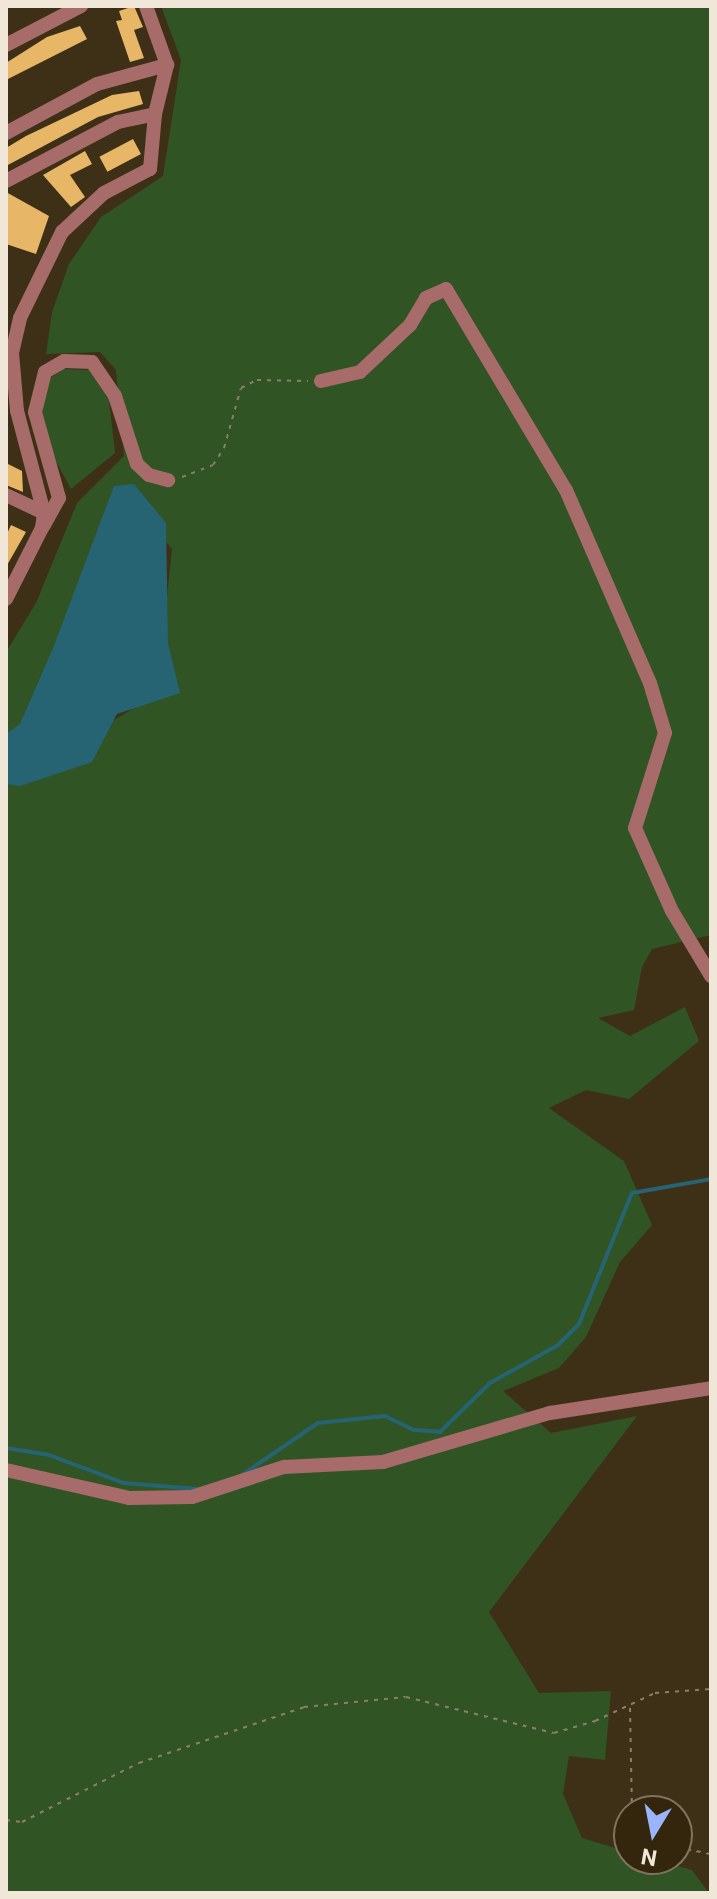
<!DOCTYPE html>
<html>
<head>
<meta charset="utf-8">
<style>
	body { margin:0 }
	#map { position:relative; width:717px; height:1899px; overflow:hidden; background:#3e3017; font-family:Roboto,sans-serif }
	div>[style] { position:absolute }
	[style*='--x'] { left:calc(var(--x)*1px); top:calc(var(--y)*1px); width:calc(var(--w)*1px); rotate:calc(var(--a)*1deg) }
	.green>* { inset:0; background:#305423 }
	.water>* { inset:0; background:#266474 }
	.stream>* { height:4px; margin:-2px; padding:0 2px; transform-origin:2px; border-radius:2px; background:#266474 }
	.building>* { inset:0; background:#e7b767; transform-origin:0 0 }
	.path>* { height:2px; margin-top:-1px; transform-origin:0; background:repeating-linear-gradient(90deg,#8b7f6b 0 4px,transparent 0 10px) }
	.minor>* { height:14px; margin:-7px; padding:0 7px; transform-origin:7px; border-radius:7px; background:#a76b69 }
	span { translate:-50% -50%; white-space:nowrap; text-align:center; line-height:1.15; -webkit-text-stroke:8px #34260d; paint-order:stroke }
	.frame { position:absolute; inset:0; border:8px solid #f1e7d9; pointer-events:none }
	.north { position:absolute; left:613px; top:1795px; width:80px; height:80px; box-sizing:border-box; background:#34260d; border:2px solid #80735f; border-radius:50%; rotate:190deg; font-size:22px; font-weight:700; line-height:32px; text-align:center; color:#f1e7d9 }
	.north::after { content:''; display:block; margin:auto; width:28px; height:36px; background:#9bb5fd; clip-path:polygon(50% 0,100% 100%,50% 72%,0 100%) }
</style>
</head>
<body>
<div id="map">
	<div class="green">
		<div style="clip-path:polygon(evenodd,161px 6px,711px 6px,711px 935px,652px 949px,642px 967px,634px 1010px,598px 1018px,630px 1036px,685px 1007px,699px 1041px,629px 1099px,586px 1090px,549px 1108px,624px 1161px,652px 1225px,620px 1262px,586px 1337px,559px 1368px,503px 1391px,551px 1433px,637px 1416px,489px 1612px,539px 1693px,611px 1691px,605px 1760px,569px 1756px,563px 1794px,582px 1838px,629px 1852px,629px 1859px,653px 1859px,692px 1870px,709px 1893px,6px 1893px,6px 652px,36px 603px,77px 503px,124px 456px,116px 370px,100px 352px,46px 354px,52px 312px,69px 264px,101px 217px,163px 176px,181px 60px,161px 6px,123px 492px,172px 549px,157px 694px,78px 742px,123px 492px)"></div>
		<div style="clip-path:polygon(63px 369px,89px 370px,109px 400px,115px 453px,71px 489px,51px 452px,41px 417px,49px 379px)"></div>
	</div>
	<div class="water">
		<div style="clip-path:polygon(134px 484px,166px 523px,168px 643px,180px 693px,117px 714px,92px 762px,20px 786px,6px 784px,6px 734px,20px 724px,53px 648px,114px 486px)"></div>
	</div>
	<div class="stream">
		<div style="--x:6;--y:1448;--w:44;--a:9.2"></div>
		<div style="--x:49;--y:1455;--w:80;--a:20.5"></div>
		<div style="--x:124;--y:1483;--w:74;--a:4.6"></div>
		<div style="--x:242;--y:1475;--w:92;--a:-34.4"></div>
		<div style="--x:318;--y:1423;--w:67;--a:-6"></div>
		<div style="--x:385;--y:1416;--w:32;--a:26"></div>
		<div style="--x:414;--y:1430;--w:26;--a:4"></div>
		<div style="--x:440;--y:1432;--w:70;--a:-44.4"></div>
		<div style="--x:490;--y:1383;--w:78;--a:-29.2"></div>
		<div style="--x:558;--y:1345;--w:30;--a:-45"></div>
		<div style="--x:579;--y:1324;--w:141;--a:-68"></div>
		<div style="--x:632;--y:1193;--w:80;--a:-10"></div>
	</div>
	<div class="building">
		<div style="clip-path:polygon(134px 6px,143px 27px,134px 30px,144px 58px,130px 62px,116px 21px,122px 20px,119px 11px)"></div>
		<div style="clip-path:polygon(80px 26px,87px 39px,6px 80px,6px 63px,47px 37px)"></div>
		<div style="clip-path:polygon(139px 91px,143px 104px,98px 117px,6px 166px,6px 148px,26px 136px,112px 95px)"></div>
		<div style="left:133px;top:139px;width:17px;height:38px;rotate:62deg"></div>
		<div style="clip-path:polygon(85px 151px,92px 164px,70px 175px,85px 197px,71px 207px,43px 175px)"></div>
		<div style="clip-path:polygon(6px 192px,49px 216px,36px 254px,6px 244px)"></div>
		<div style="clip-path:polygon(6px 463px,22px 471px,23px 492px,6px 485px)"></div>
		<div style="clip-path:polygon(11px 525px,26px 532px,6px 567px,6px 536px)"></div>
	</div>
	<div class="path">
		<div style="--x:182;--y:477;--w:33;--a:-21"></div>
		<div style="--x:213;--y:465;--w:20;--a:-57"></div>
		<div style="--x:224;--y:448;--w:62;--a:-74.2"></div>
		<div style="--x:241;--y:388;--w:18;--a:-27"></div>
		<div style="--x:257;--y:380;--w:51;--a:1.1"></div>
		<div style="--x:630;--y:1708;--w:103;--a:88.9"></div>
		<div style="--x:6;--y:1820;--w:16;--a:7"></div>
		<div style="--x:22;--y:1822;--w:131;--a:-26.8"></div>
		<div style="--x:139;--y:1763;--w:174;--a:-18.7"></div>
		<div style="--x:304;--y:1707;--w:102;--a:-5.6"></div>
		<div style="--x:406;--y:1697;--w:152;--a:13.7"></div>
		<div style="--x:554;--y:1733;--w:43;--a:-16.3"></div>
		<div style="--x:595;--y:1721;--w:66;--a:-25"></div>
		<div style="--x:655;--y:1693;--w:56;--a:-4.1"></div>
		<div style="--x:677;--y:1847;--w:35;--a:12"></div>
	</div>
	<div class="minor">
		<div style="--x:6;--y:45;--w:85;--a:-27.5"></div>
		<div style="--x:6;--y:133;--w:103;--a:-28.3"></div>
		<div style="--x:97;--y:84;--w:73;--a:-15.2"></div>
		<div style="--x:6;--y:181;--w:127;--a:-27.8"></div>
		<div style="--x:118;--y:122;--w:38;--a:-12"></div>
		<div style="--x:321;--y:381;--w:40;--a:-13"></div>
		<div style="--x:360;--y:372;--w:69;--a:-43.2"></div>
		<div style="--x:410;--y:325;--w:31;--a:-59"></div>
		<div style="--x:426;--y:298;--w:22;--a:-24"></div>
		<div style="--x:446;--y:289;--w:234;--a:59.2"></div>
		<div style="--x:566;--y:490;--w:210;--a:66.5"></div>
		<div style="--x:650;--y:683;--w:52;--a:73.3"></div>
		<div style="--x:665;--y:733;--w:100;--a:107.5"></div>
		<div style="--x:635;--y:828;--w:91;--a:66"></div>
		<div style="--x:672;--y:911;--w:76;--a:59"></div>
		<div style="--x:6;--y:495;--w:42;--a:25.3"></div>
		<div style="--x:44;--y:525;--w:31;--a:-61"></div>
		<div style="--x:59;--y:498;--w:89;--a:-105.6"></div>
		<div style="--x:35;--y:412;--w:41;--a:-76"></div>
		<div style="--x:45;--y:372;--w:22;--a:-30"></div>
		<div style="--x:64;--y:361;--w:28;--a:2"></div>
		<div style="--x:92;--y:362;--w:41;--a:55.9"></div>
		<div style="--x:115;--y:396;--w:71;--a:72.1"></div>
		<div style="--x:137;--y:464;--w:16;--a:43"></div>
		<div style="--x:149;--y:475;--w:20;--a:15"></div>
		<div style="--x:6;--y:599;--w:80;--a:-63.1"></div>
		<div style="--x:42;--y:528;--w:15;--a:-82"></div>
		<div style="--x:44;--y:513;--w:106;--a:-104.8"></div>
		<div style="--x:17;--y:411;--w:58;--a:-94.9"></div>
		<div style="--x:12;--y:353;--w:36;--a:-77"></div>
		<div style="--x:20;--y:318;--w:96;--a:-64"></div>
		<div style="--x:62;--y:232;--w:57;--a:-42.9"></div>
		<div style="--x:104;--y:193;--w:52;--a:-27.6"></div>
		<div style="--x:150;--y:169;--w:55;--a:-84.8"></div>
		<div style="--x:155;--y:114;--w:50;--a:-76.2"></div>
		<div style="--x:167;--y:65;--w:63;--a:-109.6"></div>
		<div style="--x:6;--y:1470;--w:126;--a:12.8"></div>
		<div style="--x:129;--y:1498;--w:63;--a:-0.9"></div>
		<div style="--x:192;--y:1497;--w:97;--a:-18.1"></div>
		<div style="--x:284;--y:1467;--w:99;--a:-2.9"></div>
		<div style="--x:383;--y:1462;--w:174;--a:-16.4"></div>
		<div style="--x:550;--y:1413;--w:163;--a:-8.8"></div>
	</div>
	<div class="frame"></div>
	<div class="north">N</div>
</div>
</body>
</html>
